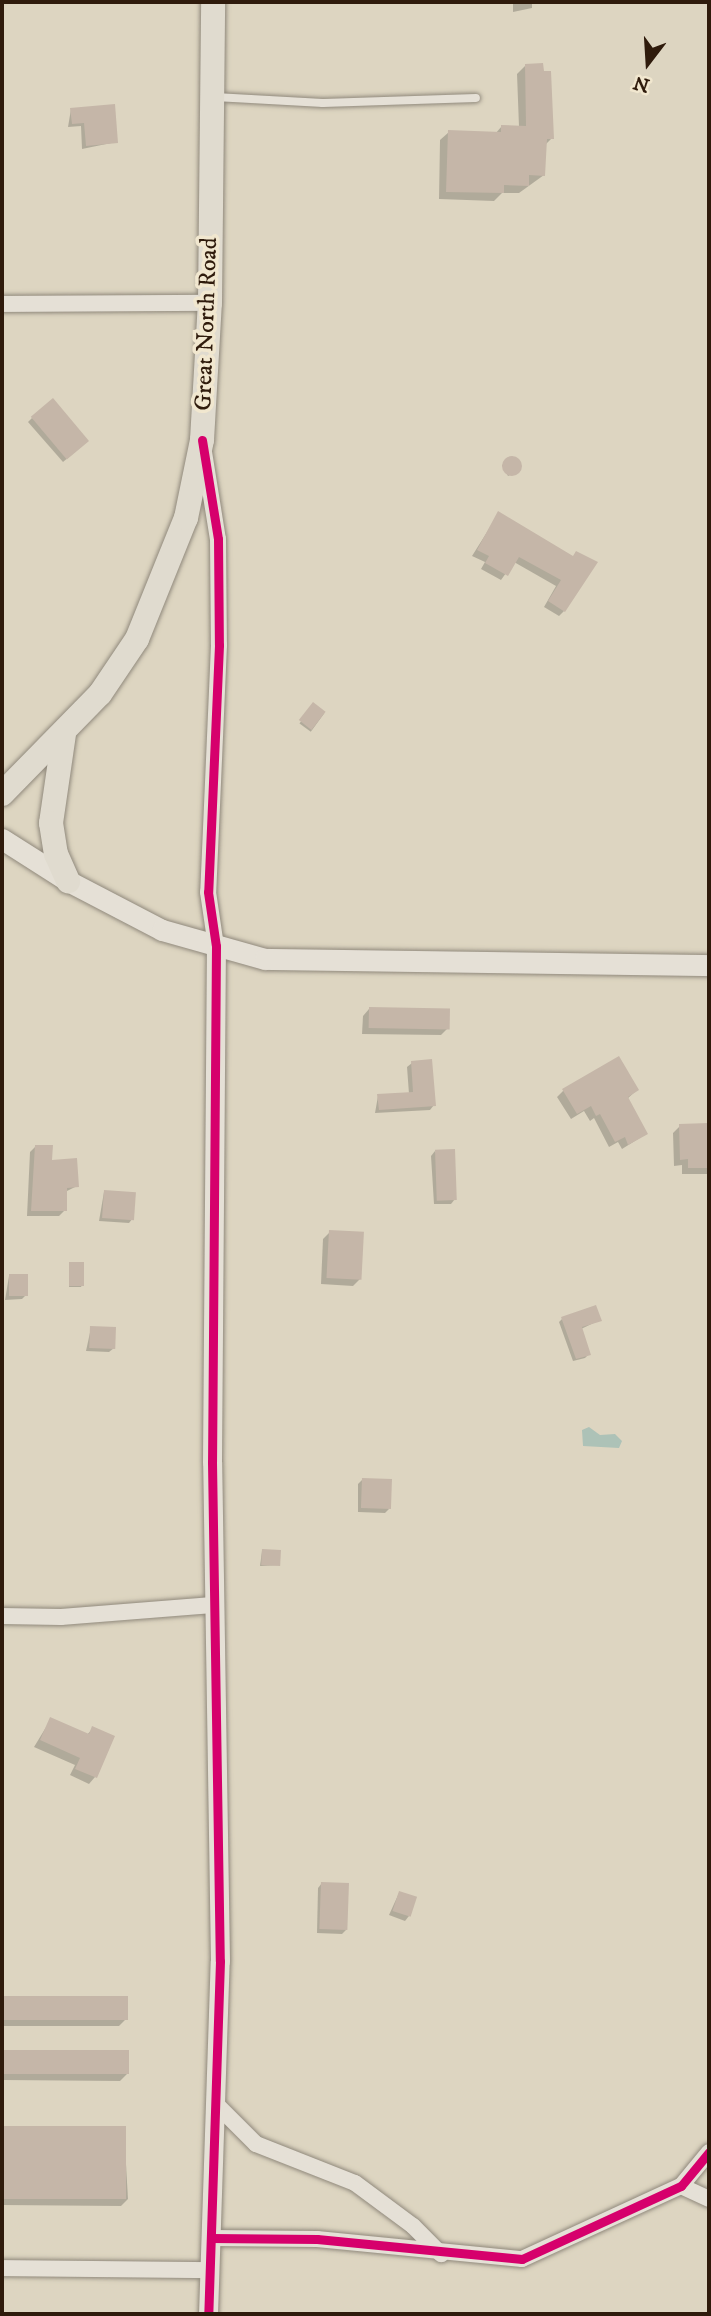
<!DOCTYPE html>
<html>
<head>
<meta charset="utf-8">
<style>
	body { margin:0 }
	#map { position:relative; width:711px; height:2316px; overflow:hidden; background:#ddd5c1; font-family:"IM FELL DW Pica",serif }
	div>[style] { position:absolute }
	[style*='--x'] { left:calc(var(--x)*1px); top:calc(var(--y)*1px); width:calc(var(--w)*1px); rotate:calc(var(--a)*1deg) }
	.water>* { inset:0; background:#adc2b7 }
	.shadow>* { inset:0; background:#0003; transform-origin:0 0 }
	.building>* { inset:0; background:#c5b6a8; transform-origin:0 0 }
	.round { border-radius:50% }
	.roads { filter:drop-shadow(0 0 2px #90897c) drop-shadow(0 0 2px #90897c) }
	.service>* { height:8px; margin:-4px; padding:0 4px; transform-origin:4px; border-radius:4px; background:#e5e0d6 }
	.minor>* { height:16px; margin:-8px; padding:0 8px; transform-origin:8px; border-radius:8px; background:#e5e0d6 }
	.tertiary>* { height:19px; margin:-9.5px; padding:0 9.5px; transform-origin:9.5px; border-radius:9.5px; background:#e5e0d6 }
	.secondary>* { height:21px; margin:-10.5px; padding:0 10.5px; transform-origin:10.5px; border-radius:10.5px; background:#e5e0d6 }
	.trunk>* { height:24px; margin:-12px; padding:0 12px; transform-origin:12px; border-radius:12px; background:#e0dbcf }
	.cycleway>* { height:9px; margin:-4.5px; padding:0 4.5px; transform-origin:4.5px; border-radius:4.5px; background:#d6006c }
	span { translate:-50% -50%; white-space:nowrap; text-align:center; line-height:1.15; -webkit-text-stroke:7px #f1e7cf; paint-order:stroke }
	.street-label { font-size:24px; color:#2f1b0c }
	.frame { position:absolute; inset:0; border:4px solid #2f1b0c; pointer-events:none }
	.north { position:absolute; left:613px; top:28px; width:70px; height:70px; -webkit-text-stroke:5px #f1e7cf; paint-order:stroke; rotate:197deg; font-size:19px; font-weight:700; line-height:28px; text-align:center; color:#2f1b0c }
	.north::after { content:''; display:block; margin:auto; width:24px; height:32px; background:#2f1b0c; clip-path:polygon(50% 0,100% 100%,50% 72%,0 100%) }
</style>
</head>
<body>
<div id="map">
	<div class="water">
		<div style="clip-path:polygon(589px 1427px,600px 1435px,615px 1434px,622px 1441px,619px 1448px,583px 1446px,582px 1430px)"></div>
	</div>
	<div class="shadow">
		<div style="clip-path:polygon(513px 2px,532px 2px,532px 8px,513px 12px)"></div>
		<div style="clip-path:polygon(525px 66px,552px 138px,545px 145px,544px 175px,519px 193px,502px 193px,494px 201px,439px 199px,440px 140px,449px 132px,495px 134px,502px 126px,519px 127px,517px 74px)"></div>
		<div style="clip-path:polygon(71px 109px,116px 142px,82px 149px,81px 126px,68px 127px)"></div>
		<div style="clip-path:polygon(32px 418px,83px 445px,63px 462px,28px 422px)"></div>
		<div style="clip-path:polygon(515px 459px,519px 470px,508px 476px,502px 465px)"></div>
		<div style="clip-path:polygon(499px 513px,572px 557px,564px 611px,559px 616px,544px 607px,556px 586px,514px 562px,501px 580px,481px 569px,485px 562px,472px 556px)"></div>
		<div style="left:313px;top:705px;width:14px;height:23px;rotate:36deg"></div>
		<div style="clip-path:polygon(369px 1009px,448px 1028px,441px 1035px,362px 1034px,363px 1016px)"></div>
		<div style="clip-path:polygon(412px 1063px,434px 1105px,430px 1110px,375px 1113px,378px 1096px,409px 1094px,407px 1067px)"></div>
		<div style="clip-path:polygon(637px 1090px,627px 1099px,646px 1134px,622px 1149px,618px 1142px,609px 1147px,594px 1118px,590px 1121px,584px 1111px,571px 1119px,557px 1097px,563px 1091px)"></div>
		<div style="clip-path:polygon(709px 1124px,709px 1174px,682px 1174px,682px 1165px,674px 1166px,673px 1133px,680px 1126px)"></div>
		<div style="clip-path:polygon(36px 1146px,77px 1186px,65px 1192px,65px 1210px,59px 1216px,27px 1216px,30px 1152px)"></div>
		<div style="clip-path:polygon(435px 1151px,455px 1199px,451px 1204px,434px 1204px,431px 1156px)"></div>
		<div style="clip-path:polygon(104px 1192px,133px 1218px,129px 1223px,99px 1221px)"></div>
		<div style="clip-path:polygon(330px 1232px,360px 1279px,353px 1286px,321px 1284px,323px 1239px)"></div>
		<div style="clip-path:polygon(70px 1264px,82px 1285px,81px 1287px,69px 1287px)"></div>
		<div style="clip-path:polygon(9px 1276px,26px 1295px,22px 1299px,5px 1300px)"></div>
		<div style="clip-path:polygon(562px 1319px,600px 1320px,581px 1329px,589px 1354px,585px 1358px,573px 1361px,559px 1322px)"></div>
		<div style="clip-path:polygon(91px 1328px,114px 1348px,109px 1352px,86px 1351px)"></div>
		<div style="clip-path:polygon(363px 1479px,389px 1509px,385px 1513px,358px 1512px,358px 1484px)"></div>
		<div style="clip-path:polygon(262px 1551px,279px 1565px,260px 1566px)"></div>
		<div style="clip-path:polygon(51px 1719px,87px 1735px,93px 1728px,95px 1777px,89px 1784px,70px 1775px,75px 1765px,34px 1747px)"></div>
		<div style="clip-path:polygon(322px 1883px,346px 1930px,342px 1934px,317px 1933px,318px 1888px)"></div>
		<div style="clip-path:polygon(399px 1893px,409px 1916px,405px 1921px,389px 1915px)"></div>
		<div style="clip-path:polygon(2px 1998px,126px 1998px,126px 2019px,119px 2026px,2px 2026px)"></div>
		<div style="clip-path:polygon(2px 2052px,127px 2053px,127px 2074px,120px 2081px,2px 2080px)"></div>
		<div style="clip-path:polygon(2px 2128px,124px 2129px,128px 2199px,121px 2206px,2px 2205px)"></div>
	</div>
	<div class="building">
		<div style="clip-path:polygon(543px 63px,544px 71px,551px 71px,554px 139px,547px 139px,545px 176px,529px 175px,529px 186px,504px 185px,504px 193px,446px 192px,448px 130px,501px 132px,501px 125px,526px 126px,525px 64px)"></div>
		<div style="clip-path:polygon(115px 104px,118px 143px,86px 146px,84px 123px,72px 124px,70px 108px)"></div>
		<div style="left:53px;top:398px;width:56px;height:29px;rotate:50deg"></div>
		<div class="round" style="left:502px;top:456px;width:20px;height:20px"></div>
		<div style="clip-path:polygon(498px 511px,573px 556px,576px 551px,598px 562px,565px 612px,548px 601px,561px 580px,519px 557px,508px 576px,485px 563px,489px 556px,477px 550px)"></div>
		<div style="left:313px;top:702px;width:16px;height:23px;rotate:38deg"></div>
		<div style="left:369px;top:1007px;width:81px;height:21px;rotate:1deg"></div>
		<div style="clip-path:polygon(619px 1056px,639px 1090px,628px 1097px,648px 1134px,628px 1145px,625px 1137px,615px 1142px,600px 1114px,596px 1116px,591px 1106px,577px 1114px,562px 1089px)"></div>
		<div style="clip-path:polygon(432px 1059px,436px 1106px,379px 1110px,377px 1094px,413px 1092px,411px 1061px)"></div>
		<div style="clip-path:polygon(709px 1123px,709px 1168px,688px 1168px,688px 1159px,680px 1160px,679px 1124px)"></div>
		<div style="clip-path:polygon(35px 1145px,53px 1145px,52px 1160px,77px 1158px,79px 1187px,67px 1188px,67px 1211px,31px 1211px)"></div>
		<div style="left:455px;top:1149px;width:51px;height:20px;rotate:88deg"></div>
		<div style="left:104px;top:1190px;width:32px;height:28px;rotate:4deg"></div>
		<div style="left:329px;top:1230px;width:35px;height:48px;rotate:3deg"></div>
		<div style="left:69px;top:1262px;width:15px;height:24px"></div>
		<div style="left:9px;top:1274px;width:19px;height:22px"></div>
		<div style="clip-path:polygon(596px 1305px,602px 1321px,582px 1327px,591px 1355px,576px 1359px,561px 1317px)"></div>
		<div style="left:90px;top:1326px;width:26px;height:22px;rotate:2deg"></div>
		<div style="left:362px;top:1478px;width:30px;height:30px;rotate:2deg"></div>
		<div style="left:262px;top:1549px;width:19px;height:16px;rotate:3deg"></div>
		<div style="clip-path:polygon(50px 1717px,89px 1734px,92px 1726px,115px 1736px,97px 1778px,75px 1769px,80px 1758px,40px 1740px)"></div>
		<div style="left:321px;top:1882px;width:28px;height:47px;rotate:2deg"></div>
		<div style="left:399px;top:1891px;width:19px;height:21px;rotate:18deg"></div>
		<div style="left:128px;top:1996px;width:24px;height:126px;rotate:90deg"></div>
		<div style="left:2px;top:2050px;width:127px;height:24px"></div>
		<div style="left:2px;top:2126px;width:124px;height:73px"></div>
	</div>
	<div class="roads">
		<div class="service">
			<div style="--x:215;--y:97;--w:108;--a:3.2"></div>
			<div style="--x:323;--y:103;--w:153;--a:-1.9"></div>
		</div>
		<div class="minor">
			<div style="--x:2;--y:304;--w:208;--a:-0.3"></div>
			<div style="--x:204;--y:452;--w:88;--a:80.9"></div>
			<div style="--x:218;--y:539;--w:106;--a:89.5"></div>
			<div style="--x:219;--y:645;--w:247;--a:92.5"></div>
			<div style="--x:208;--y:892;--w:55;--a:81.6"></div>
			<div style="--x:2;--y:1616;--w:59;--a:1"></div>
			<div style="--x:61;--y:1617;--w:152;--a:-4.5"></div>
			<div style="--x:215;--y:2103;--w:58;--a:45"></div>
			<div style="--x:256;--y:2144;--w:106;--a:21.5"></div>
			<div style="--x:355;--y:2183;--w:72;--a:36.6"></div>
			<div style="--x:413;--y:2226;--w:40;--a:45"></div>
			<div style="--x:681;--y:2186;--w:31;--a:25"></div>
			<div style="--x:211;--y:2238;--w:106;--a:0.5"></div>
			<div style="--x:317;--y:2239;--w:206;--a:5.6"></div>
			<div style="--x:522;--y:2259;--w:175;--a:-24.7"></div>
			<div style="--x:681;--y:2186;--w:44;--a:-50.5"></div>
			<div style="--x:2;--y:2268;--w:208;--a:0.6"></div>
		</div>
		<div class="tertiary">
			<div style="--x:208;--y:2314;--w:353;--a:-88.1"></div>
			<div style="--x:220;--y:1961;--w:499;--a:-90.9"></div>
			<div style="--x:212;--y:1462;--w:516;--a:-89.56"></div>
		</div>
		<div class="secondary">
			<div style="--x:2;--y:839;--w:78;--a:32.5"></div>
			<div style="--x:68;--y:881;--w:106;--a:27.5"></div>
			<div style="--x:162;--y:930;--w:107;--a:15.7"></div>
			<div style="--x:265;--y:959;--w:444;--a:0.8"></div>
		</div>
		<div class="trunk">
			<div style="--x:64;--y:734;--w:90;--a:98.3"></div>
			<div style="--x:51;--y:823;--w:31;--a:81"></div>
			<div style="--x:56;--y:854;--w:30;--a:66"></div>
			<div style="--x:2;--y:794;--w:140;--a:-45.6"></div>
			<div style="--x:100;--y:694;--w:66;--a:-56.1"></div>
			<div style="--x:137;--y:639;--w:131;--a:-68"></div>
			<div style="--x:186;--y:518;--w:80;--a:-78.4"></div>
			<div style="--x:202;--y:440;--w:137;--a:-86.7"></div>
			<div style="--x:210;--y:303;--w:301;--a:-89.4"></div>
		</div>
	</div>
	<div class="cycleway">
		<div style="--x:202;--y:440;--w:100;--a:80.8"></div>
		<div style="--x:218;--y:539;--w:106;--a:89.5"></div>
		<div style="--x:219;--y:645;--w:247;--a:92.5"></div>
		<div style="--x:208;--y:892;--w:55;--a:81.6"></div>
		<div style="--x:216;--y:946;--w:516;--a:90.44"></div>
		<div style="--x:212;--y:1462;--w:499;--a:89.1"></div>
		<div style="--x:220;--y:1961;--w:353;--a:91.9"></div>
		<div style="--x:211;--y:2238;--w:106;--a:0.5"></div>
		<div style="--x:317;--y:2239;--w:206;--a:5.6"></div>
		<div style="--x:522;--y:2259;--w:175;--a:-24.7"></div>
		<div style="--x:681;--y:2186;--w:44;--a:-50.5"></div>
	</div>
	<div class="street-label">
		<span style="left:207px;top:324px;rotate:-88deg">Great North Road</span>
	</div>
	<div class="frame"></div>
	<div class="north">N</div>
</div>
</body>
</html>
